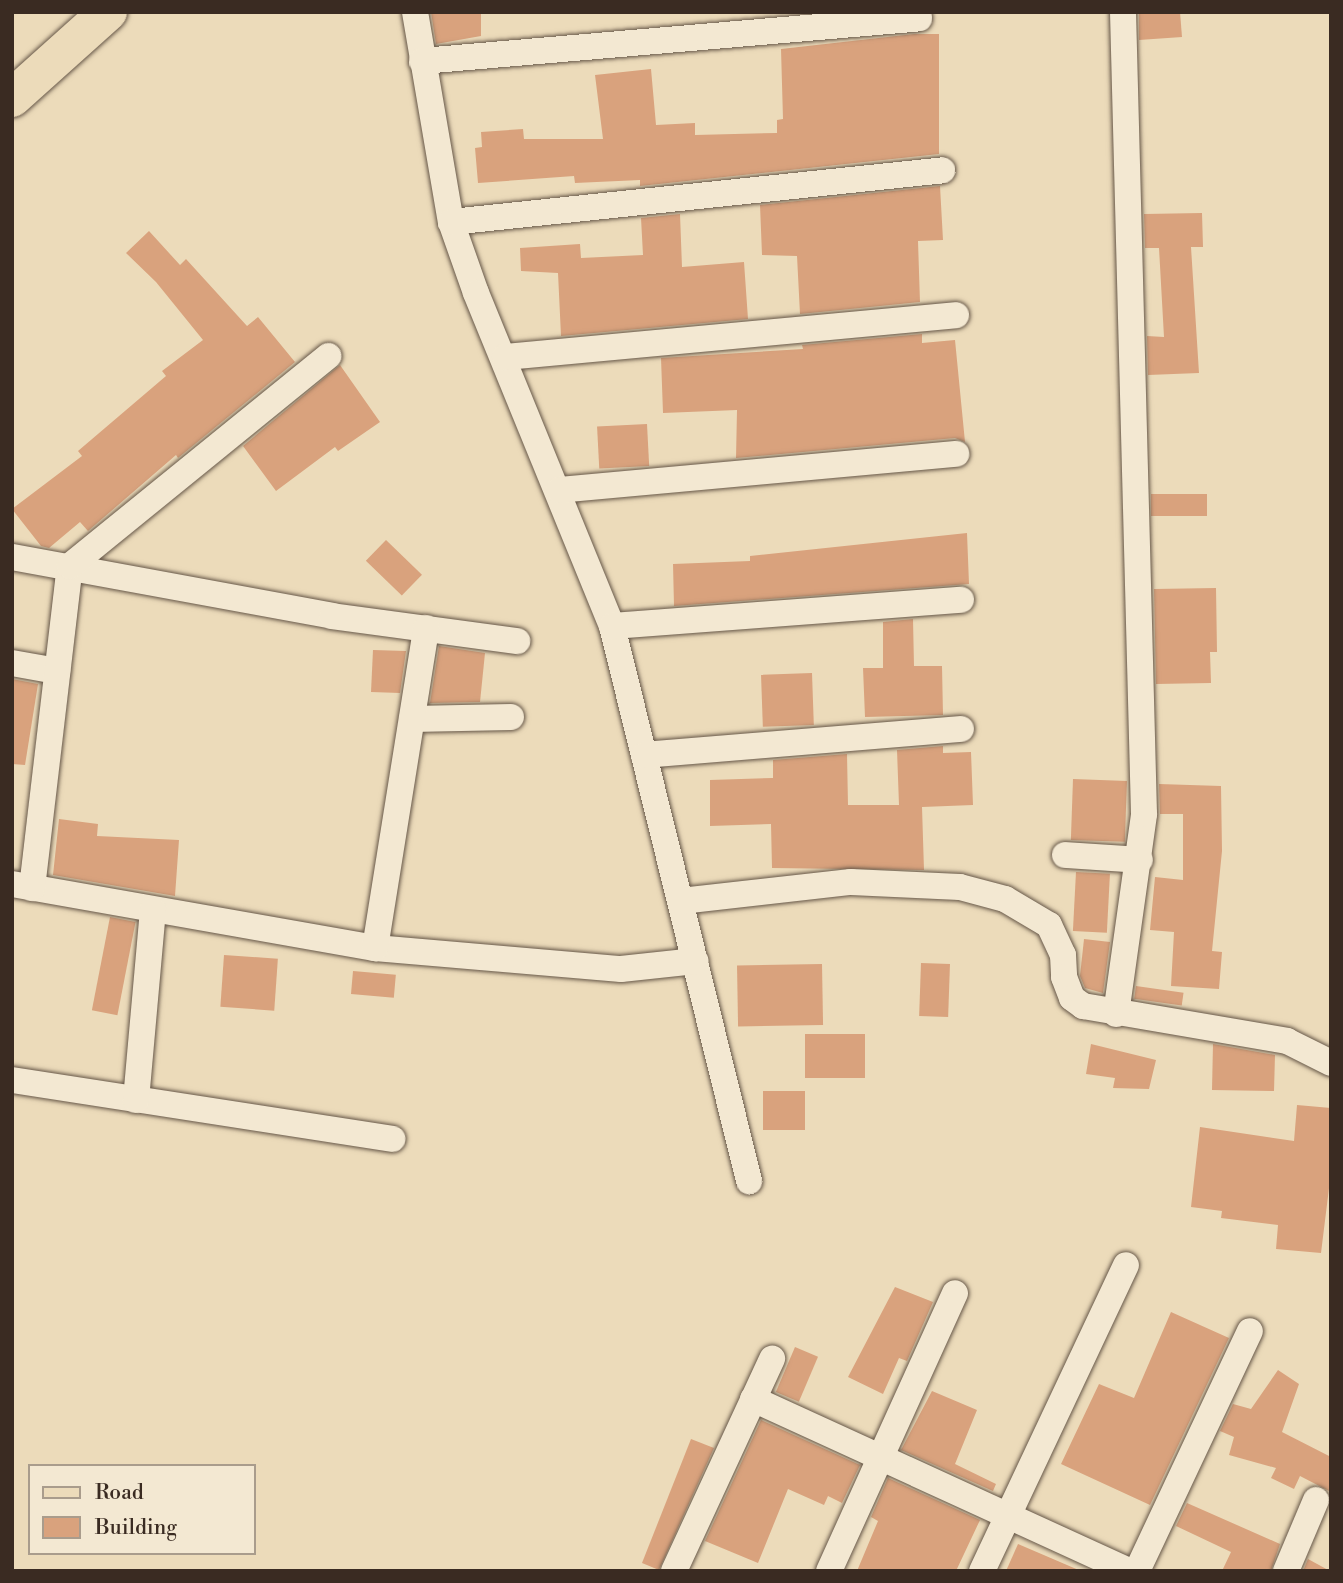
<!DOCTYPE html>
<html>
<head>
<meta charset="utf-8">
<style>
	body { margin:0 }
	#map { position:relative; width:1343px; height:1583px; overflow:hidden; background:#ecdbba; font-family:"Libre Bodoni",serif }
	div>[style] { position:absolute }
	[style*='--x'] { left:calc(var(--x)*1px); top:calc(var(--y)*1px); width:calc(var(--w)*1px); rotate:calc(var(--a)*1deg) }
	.building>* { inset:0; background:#d9a27d; transform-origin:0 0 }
	.roads { filter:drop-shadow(0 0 2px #665748) drop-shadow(0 0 2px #665748) }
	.minor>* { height:26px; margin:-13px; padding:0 13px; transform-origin:13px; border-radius:13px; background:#f3e8d2 }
	.primary>* { height:38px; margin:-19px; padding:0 19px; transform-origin:19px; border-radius:19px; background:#ecdbba }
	span { translate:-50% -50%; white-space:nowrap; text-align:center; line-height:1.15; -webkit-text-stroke:7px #f3e8d2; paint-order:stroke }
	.frame { position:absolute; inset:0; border:14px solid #3a2b22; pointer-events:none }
	.legend { position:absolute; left:28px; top:1464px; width:228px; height:91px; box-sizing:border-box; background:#f3e8d2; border:2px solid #a99c8c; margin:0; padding:9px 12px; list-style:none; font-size:21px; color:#3a2b22 }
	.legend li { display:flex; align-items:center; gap:14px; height:35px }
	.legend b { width:35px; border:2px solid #a99c8c }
</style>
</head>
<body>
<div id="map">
	<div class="building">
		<div style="clip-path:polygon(431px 12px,481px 12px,481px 36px,436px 44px)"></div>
		<div style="clip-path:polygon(1139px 12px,1180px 12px,1182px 37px,1139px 40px)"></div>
		<div style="clip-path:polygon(914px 34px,939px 34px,939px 154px,640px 186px,640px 180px,575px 183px,574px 176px,478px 183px,475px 148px,482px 147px,481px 132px,523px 129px,524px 139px,603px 139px,595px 75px,651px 69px,656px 125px,695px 123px,695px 135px,777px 133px,777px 120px,783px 119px,781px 49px)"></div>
		<div style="clip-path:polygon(940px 186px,943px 240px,918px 241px,920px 302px,800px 314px,797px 256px,762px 255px,760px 205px)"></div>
		<div style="clip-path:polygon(1202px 213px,1203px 247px,1191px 247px,1199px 373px,1148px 375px,1147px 336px,1164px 337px,1159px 248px,1145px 248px,1144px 214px)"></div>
		<div style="clip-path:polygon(680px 214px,682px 267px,744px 262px,748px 319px,561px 336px,558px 273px,521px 271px,520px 248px,580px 244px,581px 258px,643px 255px,641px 218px)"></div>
		<div style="clip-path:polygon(149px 231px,180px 265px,186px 259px,247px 326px,258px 317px,295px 362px,178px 458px,176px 455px,88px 531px,80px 522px,49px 548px,41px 546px,12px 509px,82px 456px,78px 451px,166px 376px,162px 371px,203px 340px,156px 282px,126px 253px)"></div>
		<div style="clip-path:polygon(922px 334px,922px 343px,955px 340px,965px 442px,955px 438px,736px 458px,737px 410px,663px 413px,661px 358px,803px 349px,802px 345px)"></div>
		<div style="clip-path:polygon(340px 365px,380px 422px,338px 451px,335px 447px,276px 491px,243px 446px)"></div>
		<div style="left:647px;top:424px;width:42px;height:50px;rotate:87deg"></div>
		<div style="left:1151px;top:494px;width:56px;height:22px"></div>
		<div style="clip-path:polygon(967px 533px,969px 584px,674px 606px,673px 564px,750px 561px,750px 556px)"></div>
		<div style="left:386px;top:540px;width:50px;height:29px;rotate:44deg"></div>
		<div style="clip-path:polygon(1216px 588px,1217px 652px,1210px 652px,1211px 683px,1156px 684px,1154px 589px)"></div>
		<div style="clip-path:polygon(913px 619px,914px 666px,942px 666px,943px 715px,865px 717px,863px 668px,883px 668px,883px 622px)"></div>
		<div style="clip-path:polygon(439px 646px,485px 653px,480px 702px,430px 703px)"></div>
		<div style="clip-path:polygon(373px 650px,406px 651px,400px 693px,371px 692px)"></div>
		<div style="left:812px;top:673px;width:52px;height:51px;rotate:88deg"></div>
		<div style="clip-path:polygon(12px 679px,38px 684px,25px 765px,12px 764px)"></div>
		<div style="clip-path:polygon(943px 746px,943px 753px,971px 752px,973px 805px,922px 807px,924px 870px,772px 868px,771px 824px,710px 826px,710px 780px,773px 778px,773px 760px,847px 754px,848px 805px,899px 805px,897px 750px)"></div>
		<div style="left:1073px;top:779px;width:54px;height:61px;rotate:2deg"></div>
		<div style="clip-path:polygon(1159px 784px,1221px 786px,1222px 851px,1212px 951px,1222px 952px,1219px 989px,1171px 986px,1174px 932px,1150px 930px,1155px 877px,1183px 880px,1183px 814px,1160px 814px)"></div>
		<div style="clip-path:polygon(59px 819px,98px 824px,97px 836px,179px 840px,175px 896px,53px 875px)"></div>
		<div style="left:1076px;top:872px;width:34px;height:59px;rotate:3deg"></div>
		<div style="left:110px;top:917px;width:26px;height:95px;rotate:11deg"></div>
		<div style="clip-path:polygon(1084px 939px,1110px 942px,1103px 993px,1085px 988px,1080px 976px)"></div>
		<div style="left:224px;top:955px;width:54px;height:52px;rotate:4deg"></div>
		<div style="left:921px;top:963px;width:29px;height:53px;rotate:2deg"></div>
		<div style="left:822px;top:964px;width:61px;height:85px;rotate:89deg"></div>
		<div style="left:353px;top:971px;width:43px;height:23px;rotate:5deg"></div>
		<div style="left:1136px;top:986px;width:48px;height:13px;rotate:8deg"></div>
		<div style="left:805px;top:1034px;width:60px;height:44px"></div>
		<div style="clip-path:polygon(1091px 1044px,1156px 1060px,1149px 1089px,1113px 1088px,1115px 1078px,1086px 1074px)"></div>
		<div style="clip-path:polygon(1213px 1044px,1275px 1055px,1274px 1091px,1212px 1090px)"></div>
		<div style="left:805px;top:1091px;width:39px;height:42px;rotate:90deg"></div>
		<div style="clip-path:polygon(1297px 1105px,1331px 1108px,1331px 1172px,1321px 1253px,1276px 1249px,1278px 1225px,1221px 1218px,1222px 1211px,1191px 1207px,1200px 1127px,1294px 1141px)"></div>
		<div style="clip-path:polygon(895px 1287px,933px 1302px,907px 1361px,899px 1358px,883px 1394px,848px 1377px)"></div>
		<div style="clip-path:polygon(1171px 1312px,1229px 1338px,1150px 1505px,1061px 1464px,1099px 1384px,1134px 1398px)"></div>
		<div style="left:795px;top:1347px;width:25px;height:49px;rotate:23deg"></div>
		<div style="clip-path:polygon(1278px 1370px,1299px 1384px,1282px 1432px,1331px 1457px,1331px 1492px,1300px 1476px,1294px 1489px,1271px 1478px,1276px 1468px,1229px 1455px,1234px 1437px,1220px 1431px,1233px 1404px,1251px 1409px)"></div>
		<div style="clip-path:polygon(932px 1391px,977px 1410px,955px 1464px,996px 1484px,993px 1491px,901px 1450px)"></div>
		<div style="clip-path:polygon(761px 1420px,860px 1465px,842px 1503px,828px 1496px,824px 1505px,788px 1489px,758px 1563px,705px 1541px)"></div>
		<div style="clip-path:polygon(691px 1439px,714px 1448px,659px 1570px,642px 1563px)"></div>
		<div style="clip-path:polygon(888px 1478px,980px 1520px,956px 1571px,857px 1571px,878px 1521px,871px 1517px)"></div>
		<div style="clip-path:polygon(1187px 1503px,1280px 1544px,1271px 1571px,1222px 1571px,1231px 1552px,1176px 1526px)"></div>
		<div style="clip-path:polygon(1018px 1544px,1081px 1571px,1006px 1571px)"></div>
		<div style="clip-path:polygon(1308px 1559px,1330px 1571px,1303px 1571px)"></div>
	</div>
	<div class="roads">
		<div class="minor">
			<div style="--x:415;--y:12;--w:213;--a:80.3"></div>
			<div style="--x:451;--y:222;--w:75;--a:70.6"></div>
			<div style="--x:476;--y:293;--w:360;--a:67.8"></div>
			<div style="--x:612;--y:626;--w:572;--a:76.13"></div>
			<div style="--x:422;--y:61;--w:499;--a:-4.9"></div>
			<div style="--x:451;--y:222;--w:494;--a:-6"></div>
			<div style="--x:505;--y:357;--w:453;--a:-5.3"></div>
			<div style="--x:559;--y:490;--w:399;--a:-5.2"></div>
			<div style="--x:12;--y:557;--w:325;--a:10.4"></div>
			<div style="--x:332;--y:616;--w:187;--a:7.7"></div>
			<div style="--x:612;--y:626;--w:350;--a:-4.3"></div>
			<div style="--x:12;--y:663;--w:46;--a:10.1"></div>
			<div style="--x:412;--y:719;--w:99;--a:-1.2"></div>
			<div style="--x:644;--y:755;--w:318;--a:-4.7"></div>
			<div style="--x:1065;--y:855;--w:75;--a:3.8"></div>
			<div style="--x:12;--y:884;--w:369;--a:10"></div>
			<div style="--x:375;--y:948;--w:247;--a:4.9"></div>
			<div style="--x:621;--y:969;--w:75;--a:-6.1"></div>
			<div style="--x:32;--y:888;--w:324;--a:-83.3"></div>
			<div style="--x:70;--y:566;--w:333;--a:-39.1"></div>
			<div style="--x:681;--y:901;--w:171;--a:-6.4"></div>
			<div style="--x:851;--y:882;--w:109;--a:2.6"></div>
			<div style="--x:960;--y:887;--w:47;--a:14.9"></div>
			<div style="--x:1005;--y:899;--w:51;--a:30.6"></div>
			<div style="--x:1049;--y:925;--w:33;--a:65"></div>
			<div style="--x:1063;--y:955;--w:22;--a:87"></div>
			<div style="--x:1064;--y:977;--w:22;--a:69"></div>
			<div style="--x:1072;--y:998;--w:14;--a:36"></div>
			<div style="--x:1083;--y:1006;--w:207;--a:9.7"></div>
			<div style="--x:1287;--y:1041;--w:49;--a:26.6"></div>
			<div style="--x:375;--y:948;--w:324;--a:-80.9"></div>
			<div style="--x:1116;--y:1014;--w:202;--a:-82"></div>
			<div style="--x:1144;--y:814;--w:802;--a:-91.5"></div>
			<div style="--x:12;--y:1080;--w:385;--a:8.8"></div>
			<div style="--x:136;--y:1100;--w:191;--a:-84.9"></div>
			<div style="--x:753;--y:1399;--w:413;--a:24.6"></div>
			<div style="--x:674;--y:1571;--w:234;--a:-65.2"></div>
			<div style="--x:829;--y:1571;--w:305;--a:-65.6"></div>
			<div style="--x:982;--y:1571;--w:338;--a:-64.8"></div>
			<div style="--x:1137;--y:1571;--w:265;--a:-64.8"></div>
			<div style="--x:1286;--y:1571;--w:77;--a:-67.1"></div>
		</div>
		<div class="primary">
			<div style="--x:12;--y:98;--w:129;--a:-41.9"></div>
		</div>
	</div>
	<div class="frame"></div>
	<ul class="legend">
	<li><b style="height:9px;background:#ecdbba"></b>Road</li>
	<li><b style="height:19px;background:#d9a27d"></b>Building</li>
	</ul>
</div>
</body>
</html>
